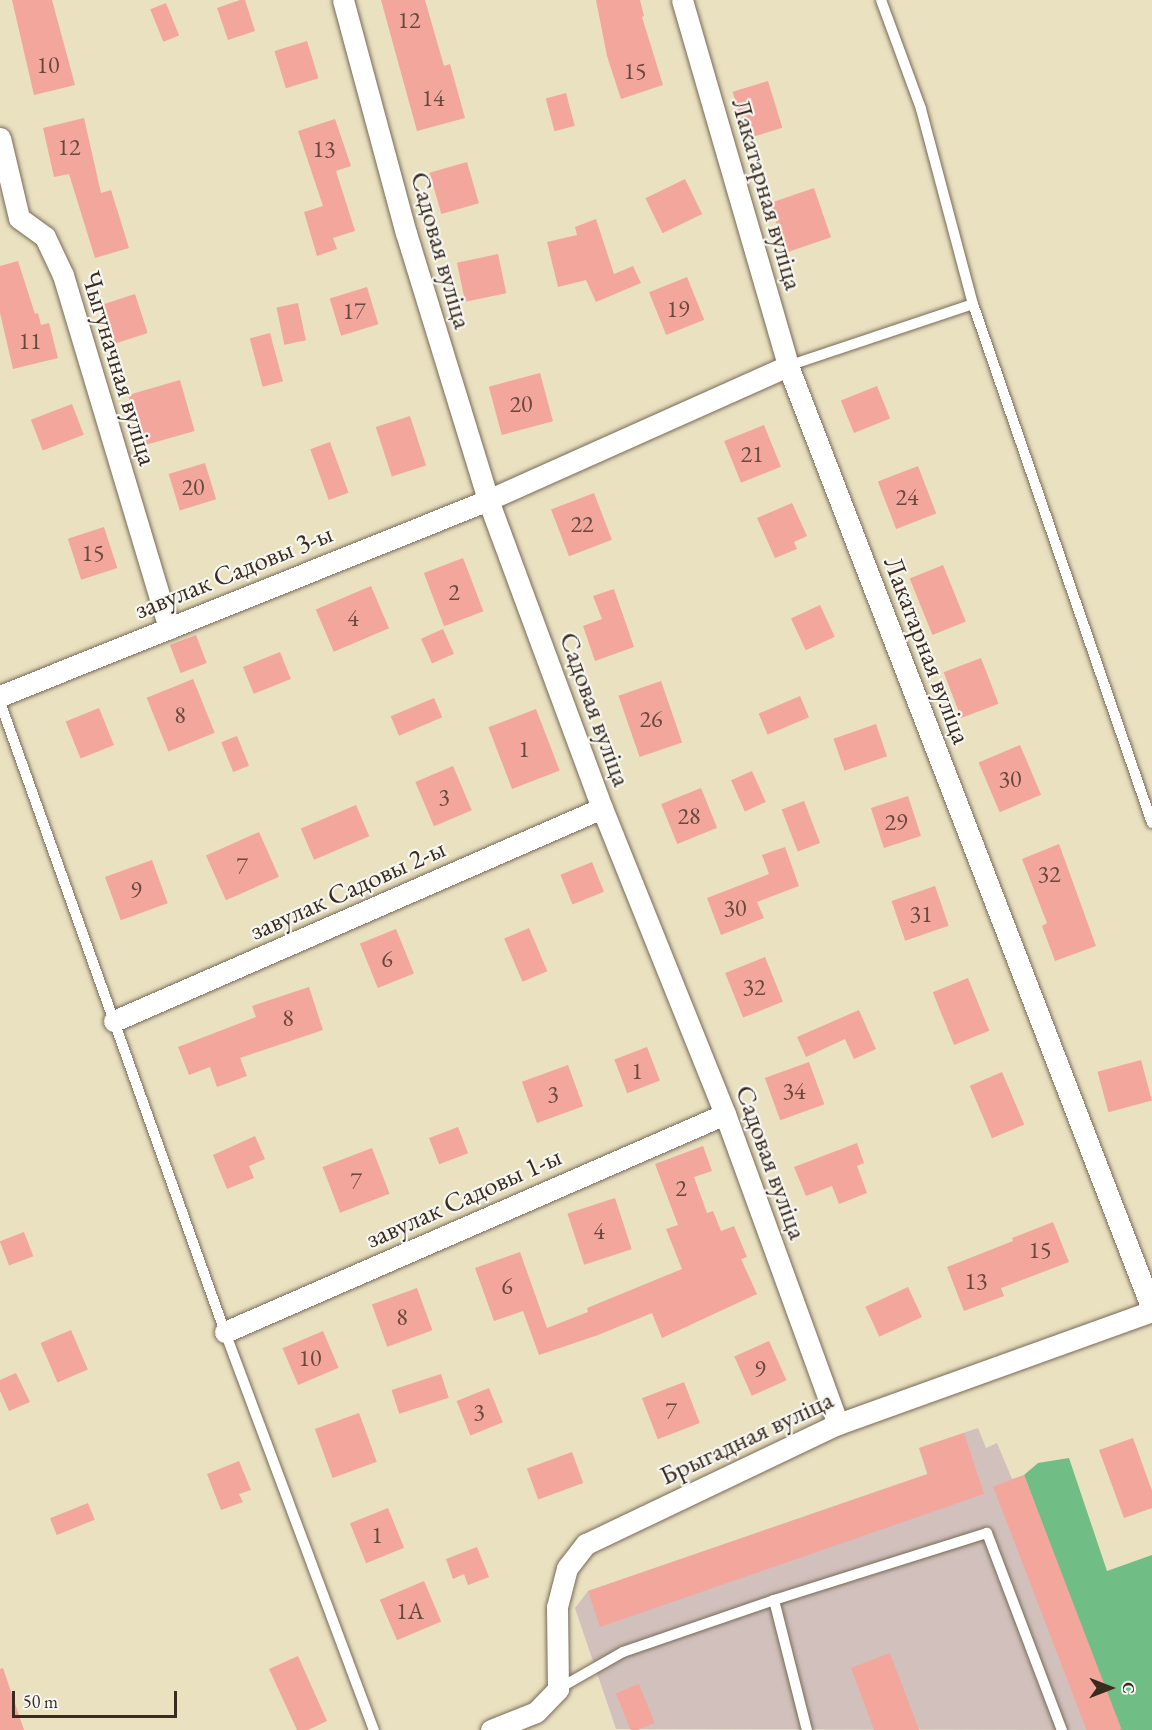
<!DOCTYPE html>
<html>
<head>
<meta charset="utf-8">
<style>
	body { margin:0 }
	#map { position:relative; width:1152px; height:1730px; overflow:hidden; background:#eae1c1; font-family:"EB Garamond",serif }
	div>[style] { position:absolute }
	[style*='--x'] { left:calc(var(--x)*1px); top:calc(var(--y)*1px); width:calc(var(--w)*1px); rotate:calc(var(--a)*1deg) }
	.industrial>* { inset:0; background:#d1c0bc }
	.forest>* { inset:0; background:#70bd86 }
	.building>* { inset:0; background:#f3a69c; transform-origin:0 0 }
	.roads { filter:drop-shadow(0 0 2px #786a57) drop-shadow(0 0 2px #786a57) }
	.service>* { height:10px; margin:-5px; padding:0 5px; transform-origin:5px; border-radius:5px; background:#fff }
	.minor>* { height:21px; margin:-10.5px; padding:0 10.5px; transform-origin:10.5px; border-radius:10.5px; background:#fff }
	span { translate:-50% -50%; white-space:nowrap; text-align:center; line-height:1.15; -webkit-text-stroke:4.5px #f6f6f2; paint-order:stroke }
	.number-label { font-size:24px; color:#69493e }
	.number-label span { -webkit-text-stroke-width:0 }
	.street-label { font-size:27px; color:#3b2a1e }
	.north { position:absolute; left:1080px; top:1658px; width:60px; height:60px; -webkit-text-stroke:4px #f6f6f2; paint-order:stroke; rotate:90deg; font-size:16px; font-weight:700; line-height:24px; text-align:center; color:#3b2a1e }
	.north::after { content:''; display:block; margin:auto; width:21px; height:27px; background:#3b2a1e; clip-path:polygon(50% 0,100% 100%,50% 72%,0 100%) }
	.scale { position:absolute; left:12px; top:1691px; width:165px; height:27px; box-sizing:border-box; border:3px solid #3b2a1e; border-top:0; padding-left:8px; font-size:18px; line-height:21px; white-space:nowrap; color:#3b2a1e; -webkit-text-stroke:4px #f6f6f2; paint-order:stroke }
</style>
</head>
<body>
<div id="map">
	<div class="industrial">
		<div style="clip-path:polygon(978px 1428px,986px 1448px,997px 1443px,1012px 1479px,1024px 1475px,1120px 1730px,616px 1729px,575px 1608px,588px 1591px,927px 1474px,919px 1448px)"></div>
	</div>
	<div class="forest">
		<div style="clip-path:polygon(1069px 1458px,1107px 1571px,1152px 1555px,1152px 1730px,1120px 1730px,1024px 1475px,1038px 1463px)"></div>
	</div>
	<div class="building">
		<div style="clip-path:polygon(12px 0,52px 0,75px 85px,34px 95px)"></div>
		<div style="clip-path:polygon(240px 0,245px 0,255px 31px,228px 40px,217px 8px)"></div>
		<div style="clip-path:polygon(381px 0,425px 0,444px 66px,450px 64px,465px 118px,417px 131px)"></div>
		<div style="clip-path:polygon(596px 0,640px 0,644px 16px,642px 17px,663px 85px,621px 99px,607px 56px)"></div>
		<div style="left:166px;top:3px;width:35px;height:17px;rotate:68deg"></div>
		<div style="left:307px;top:41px;width:39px;height:34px;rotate:73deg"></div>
		<div style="left:768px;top:81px;width:49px;height:37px;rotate:73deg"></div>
		<div style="left:566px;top:93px;width:34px;height:21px;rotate:75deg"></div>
		<div style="clip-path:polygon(84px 118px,101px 193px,111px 190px,129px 248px,95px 258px,69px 174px,54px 177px,43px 128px)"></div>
		<div style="clip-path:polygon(335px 119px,351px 166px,336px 171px,355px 231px,333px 238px,337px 249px,317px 256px,304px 212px,323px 206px,298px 131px)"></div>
		<div style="left:467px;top:162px;width:43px;height:39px;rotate:74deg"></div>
		<div style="left:685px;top:179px;width:39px;height:44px;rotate:64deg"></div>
		<div style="left:814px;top:188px;width:52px;height:47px;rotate:71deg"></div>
		<div style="clip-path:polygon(596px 219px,614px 274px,633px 266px,641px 283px,596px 302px,586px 280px,558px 287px,547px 242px,577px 235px,575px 227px)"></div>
		<div style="left:498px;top:254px;width:40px;height:42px;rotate:78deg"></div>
		<div style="clip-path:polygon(18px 261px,35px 314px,38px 313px,41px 325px,49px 323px,58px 358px,13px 369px,0 313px,0 266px)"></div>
		<div style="left:687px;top:277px;width:46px;height:41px;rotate:68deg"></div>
		<div style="left:367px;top:287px;width:39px;height:39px;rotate:73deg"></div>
		<div style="left:135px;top:294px;width:41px;height:34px;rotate:72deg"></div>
		<div style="left:298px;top:303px;width:38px;height:22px;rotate:78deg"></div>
		<div style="left:270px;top:333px;width:50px;height:21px;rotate:75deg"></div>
		<div style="left:540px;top:373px;width:50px;height:53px;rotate:75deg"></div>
		<div style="left:180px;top:380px;width:53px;height:54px;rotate:74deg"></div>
		<div style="left:877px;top:386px;width:35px;height:39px;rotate:68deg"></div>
		<div style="left:72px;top:404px;width:33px;height:44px;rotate:69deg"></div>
		<div style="left:410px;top:416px;width:52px;height:36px;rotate:72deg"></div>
		<div style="left:764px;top:425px;width:45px;height:43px;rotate:68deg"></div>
		<div style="left:330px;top:442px;width:54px;height:21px;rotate:70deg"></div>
		<div style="left:205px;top:463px;width:38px;height:38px;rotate:73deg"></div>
		<div style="left:918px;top:466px;width:51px;height:43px;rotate:69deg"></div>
		<div style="left:594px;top:493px;width:50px;height:46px;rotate:69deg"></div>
		<div style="clip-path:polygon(792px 503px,807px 536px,794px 542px,797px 549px,775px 558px,757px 518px)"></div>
		<div style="left:104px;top:527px;width:43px;height:38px;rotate:72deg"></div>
		<div style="left:463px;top:558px;width:57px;height:42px;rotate:69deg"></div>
		<div style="left:943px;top:565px;width:61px;height:36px;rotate:68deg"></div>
		<div style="left:371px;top:586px;width:46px;height:60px;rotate:67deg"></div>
		<div style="clip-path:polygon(614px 589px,634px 647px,595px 661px,583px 626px,602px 619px,593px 596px)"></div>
		<div style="left:820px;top:605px;width:35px;height:32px;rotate:65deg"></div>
		<div style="left:443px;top:629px;width:27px;height:24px;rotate:66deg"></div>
		<div style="left:196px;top:635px;width:30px;height:28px;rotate:69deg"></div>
		<div style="left:280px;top:652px;width:29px;height:40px;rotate:68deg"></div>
		<div style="left:981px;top:658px;width:49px;height:40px;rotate:69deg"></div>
		<div style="left:193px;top:679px;width:58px;height:50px;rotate:68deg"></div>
		<div style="left:661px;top:681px;width:65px;height:45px;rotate:71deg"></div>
		<div style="left:800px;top:696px;width:23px;height:45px;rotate:67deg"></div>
		<div style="left:434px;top:698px;width:21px;height:47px;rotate:67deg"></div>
		<div style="left:99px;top:708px;width:40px;height:36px;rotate:68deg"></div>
		<div style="left:536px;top:709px;width:66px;height:51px;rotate:69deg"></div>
		<div style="left:876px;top:724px;width:34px;height:45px;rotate:71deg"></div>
		<div style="left:237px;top:736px;width:32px;height:17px;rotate:68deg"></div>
		<div style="left:1020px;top:745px;width:54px;height:45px;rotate:67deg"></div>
		<div style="left:453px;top:766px;width:48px;height:41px;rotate:67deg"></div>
		<div style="left:752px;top:771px;width:34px;height:23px;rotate:66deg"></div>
		<div style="left:701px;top:788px;width:43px;height:43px;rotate:68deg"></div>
		<div style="left:908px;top:796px;width:42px;height:39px;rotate:72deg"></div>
		<div style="left:804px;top:801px;width:45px;height:24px;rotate:69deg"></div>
		<div style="left:356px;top:805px;width:34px;height:60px;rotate:67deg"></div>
		<div style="left:259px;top:832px;width:49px;height:58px;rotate:66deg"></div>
		<div style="clip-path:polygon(1059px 844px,1096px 946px,1055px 961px,1042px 926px,1047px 923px,1022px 859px)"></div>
		<div style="clip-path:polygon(785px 847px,799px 886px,757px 902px,764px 918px,721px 935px,707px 898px,769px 874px,762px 855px)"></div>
		<div style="left:152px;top:860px;width:46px;height:50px;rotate:70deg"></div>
		<div style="left:592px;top:862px;width:32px;height:34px;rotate:68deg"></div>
		<div style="left:935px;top:886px;width:42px;height:46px;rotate:71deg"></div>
		<div style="left:529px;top:928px;width:47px;height:27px;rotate:67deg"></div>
		<div style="left:396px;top:929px;width:48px;height:39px;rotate:68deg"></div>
		<div style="left:765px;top:957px;width:48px;height:43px;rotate:68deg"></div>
		<div style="left:968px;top:978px;width:57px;height:38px;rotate:68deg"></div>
		<div style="clip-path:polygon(309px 987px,323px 1030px,240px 1058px,247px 1076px,217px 1087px,210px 1067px,189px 1075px,178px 1047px,256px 1017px,252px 1006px)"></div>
		<div style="clip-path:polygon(859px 1010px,876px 1049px,854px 1059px,845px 1039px,806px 1057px,797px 1037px)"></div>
		<div style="left:647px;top:1047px;width:36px;height:35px;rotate:69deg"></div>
		<div style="left:1141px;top:1060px;width:42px;height:45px;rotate:75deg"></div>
		<div style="left:809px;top:1062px;width:45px;height:47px;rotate:70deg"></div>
		<div style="left:568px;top:1065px;width:44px;height:49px;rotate:70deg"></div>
		<div style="left:1002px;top:1072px;width:57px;height:35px;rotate:67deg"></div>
		<div style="left:458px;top:1127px;width:28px;height:31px;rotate:69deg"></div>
		<div style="clip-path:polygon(255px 1136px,265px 1159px,249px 1166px,254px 1178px,227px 1189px,213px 1155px)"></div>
		<div style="clip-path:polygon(857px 1143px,864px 1163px,857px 1166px,867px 1193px,839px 1204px,832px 1186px,806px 1196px,794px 1167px)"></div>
		<div style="clip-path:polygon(703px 1146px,712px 1171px,694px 1177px,707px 1213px,713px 1211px,721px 1231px,734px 1226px,747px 1257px,741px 1259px,757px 1294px,662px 1338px,652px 1313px,598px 1335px,539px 1355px,523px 1311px,494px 1321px,475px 1268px,520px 1252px,547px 1328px,588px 1312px,587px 1308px,682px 1269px,666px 1229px,678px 1225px,655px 1164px)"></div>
		<div style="left:372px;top:1148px;width:49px;height:53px;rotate:69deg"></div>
		<div style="left:615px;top:1198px;width:54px;height:50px;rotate:72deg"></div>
		<div style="clip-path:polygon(1053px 1222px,1069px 1262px,1001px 1288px,1004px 1296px,964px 1311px,947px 1267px,1013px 1241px,1012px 1238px)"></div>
		<div style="left:24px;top:1232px;width:26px;height:26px;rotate:69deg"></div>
		<div style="left:908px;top:1287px;width:33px;height:47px;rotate:65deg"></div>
		<div style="left:417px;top:1288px;width:45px;height:48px;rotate:70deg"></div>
		<div style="left:71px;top:1330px;width:43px;height:33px;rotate:67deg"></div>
		<div style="left:323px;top:1331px;width:40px;height:44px;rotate:67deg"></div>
		<div style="left:769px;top:1341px;width:43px;height:38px;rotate:66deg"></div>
		<div style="clip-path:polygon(16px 1373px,30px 1402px,9px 1411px,0 1391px,0 1380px)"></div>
		<div style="left:441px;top:1374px;width:25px;height:52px;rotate:72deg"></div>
		<div style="left:684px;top:1382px;width:44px;height:45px;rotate:69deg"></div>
		<div style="left:489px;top:1388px;width:37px;height:35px;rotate:68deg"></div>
		<div style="left:359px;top:1413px;width:52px;height:47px;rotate:70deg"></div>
		<div style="clip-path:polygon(964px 1433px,984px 1494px,600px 1627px,588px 1591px,928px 1474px,919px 1448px)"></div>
		<div style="clip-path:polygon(1133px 1438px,1152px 1491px,1152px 1508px,1124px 1518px,1099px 1450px)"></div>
		<div style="left:572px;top:1452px;width:33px;height:48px;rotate:70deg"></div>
		<div style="clip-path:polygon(239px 1461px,251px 1490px,239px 1494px,243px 1502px,221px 1510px,207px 1474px)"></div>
		<div style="left:1024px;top:1475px;width:272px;height:33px;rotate:69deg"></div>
		<div style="left:88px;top:1503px;width:18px;height:41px;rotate:68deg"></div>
		<div style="left:388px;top:1508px;width:43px;height:41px;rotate:68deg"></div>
		<div style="clip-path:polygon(477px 1547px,489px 1577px,468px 1585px,464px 1574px,453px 1579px,446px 1559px)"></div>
		<div style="left:424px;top:1581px;width:44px;height:48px;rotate:67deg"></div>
		<div style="clip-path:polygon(890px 1653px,919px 1730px,874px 1730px,851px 1668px)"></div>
		<div style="clip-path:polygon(298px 1656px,327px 1721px,308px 1730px,297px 1730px,269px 1669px)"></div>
		<div style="clip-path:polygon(3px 1668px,24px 1730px,0 1730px,0 1669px)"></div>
		<div style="left:639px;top:1684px;width:42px;height:25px;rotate:68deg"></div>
	</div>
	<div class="roads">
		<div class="service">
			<div style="--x:881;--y:0;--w:116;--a:69.8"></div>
			<div style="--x:921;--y:109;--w:202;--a:75.1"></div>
			<div style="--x:973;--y:304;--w:549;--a:70.97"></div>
			<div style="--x:788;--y:366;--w:195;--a:-18.5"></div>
			<div style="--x:0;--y:702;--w:669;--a:70.35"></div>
			<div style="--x:225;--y:1332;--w:425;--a:69.5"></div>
			<div style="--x:774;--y:1600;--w:134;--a:75.8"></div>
			<div style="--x:558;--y:1689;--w:75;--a:-29.6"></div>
			<div style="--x:623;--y:1652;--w:160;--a:-19"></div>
			<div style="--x:774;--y:1600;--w:223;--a:-17.5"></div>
			<div style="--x:987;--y:1533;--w:211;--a:69.2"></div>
		</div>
		<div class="minor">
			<div style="--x:343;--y:0;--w:241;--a:74.9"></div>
			<div style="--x:406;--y:233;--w:279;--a:72.9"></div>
			<div style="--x:488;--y:500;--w:328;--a:69.7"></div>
			<div style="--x:602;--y:808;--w:330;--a:68.1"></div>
			<div style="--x:725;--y:1114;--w:330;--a:70"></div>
			<div style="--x:682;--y:0;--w:381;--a:73.8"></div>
			<div style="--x:788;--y:366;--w:1011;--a:68.89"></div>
			<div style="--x:0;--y:138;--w:82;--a:76.6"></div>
			<div style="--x:19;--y:218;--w:32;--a:36"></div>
			<div style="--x:45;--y:237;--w:42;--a:64.7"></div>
			<div style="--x:63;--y:275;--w:369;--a:73.3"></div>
			<div style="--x:0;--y:696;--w:526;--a:-21.88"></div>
			<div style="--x:488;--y:500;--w:329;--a:-24.1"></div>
			<div style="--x:114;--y:1021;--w:532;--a:-23.58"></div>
			<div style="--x:225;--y:1332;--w:545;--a:-23.56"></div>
			<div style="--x:491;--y:1730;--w:48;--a:-21.8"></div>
			<div style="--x:536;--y:1712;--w:32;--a:-46"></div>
			<div style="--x:558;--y:1689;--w:82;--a:-90.7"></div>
			<div style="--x:557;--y:1607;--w:40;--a:-75.6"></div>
			<div style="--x:567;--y:1568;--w:31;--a:-52"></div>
			<div style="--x:586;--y:1544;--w:279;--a:-25.5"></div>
			<div style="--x:838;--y:1424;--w:334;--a:-19.8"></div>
		</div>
	</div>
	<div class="number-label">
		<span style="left:409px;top:20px">12</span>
		<span style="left:48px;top:65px">10</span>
		<span style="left:635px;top:71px">15</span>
		<span style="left:433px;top:98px">14</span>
		<span style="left:69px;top:147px">12</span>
		<span style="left:324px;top:149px">13</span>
		<span style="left:678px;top:309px">19</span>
		<span style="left:354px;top:311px">17</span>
		<span style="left:30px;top:341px">11</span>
		<span style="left:521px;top:404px">20</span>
		<span style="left:752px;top:454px">21</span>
		<span style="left:193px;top:487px">20</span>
		<span style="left:907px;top:497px">24</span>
		<span style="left:582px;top:524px">22</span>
		<span style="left:93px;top:553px">15</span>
		<span style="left:454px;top:592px">2</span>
		<span style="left:353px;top:618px">4</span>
		<span style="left:180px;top:715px">8</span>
		<span style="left:651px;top:719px">26</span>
		<span style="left:524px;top:749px">1</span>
		<span style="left:1010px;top:779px">30</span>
		<span style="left:444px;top:797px">3</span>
		<span style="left:689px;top:816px">28</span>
		<span style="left:896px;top:822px">29</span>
		<span style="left:242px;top:866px">7</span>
		<span style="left:1049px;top:874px">32</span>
		<span style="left:136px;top:890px">9</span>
		<span style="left:735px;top:908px">30</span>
		<span style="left:921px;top:914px">31</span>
		<span style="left:387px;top:959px">6</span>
		<span style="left:754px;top:987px">32</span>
		<span style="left:288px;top:1018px">8</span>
		<span style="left:637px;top:1071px">1</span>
		<span style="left:794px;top:1091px">34</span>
		<span style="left:553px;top:1094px">3</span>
		<span style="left:356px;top:1181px">7</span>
		<span style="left:681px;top:1188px">2</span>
		<span style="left:599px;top:1231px">4</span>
		<span style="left:1040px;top:1250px">15</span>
		<span style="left:976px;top:1281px">13</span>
		<span style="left:507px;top:1286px">6</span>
		<span style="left:402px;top:1317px">8</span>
		<span style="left:310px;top:1358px">10</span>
		<span style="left:760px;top:1369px">9</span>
		<span style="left:671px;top:1411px">7</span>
		<span style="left:479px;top:1412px">3</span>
		<span style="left:377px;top:1535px">1</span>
		<span style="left:410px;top:1611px">1A</span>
	</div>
	<div class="street-label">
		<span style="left:768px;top:194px;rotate:74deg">Лакатарная вуліца</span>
		<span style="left:442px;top:250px;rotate:74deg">Садовая вуліца</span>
		<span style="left:120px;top:368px;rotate:73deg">Чыгуначная вуліца</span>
		<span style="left:233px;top:571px;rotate:-22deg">завулак Садовы 3-ы</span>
		<span style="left:928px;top:650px;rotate:69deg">Лакатарная вуліца</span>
		<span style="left:596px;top:709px;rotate:70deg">Садовая вуліца</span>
		<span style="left:347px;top:889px;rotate:-24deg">завулак Садовы 2-ы</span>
		<span style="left:772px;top:1162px;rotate:70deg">Садовая вуліца</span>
		<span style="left:463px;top:1197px;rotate:-24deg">завулак Садовы 1-ы</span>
		<span style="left:746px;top:1437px;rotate:-25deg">Брыгадная вуліца</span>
	</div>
	<div class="north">С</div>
	<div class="scale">50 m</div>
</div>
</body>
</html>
